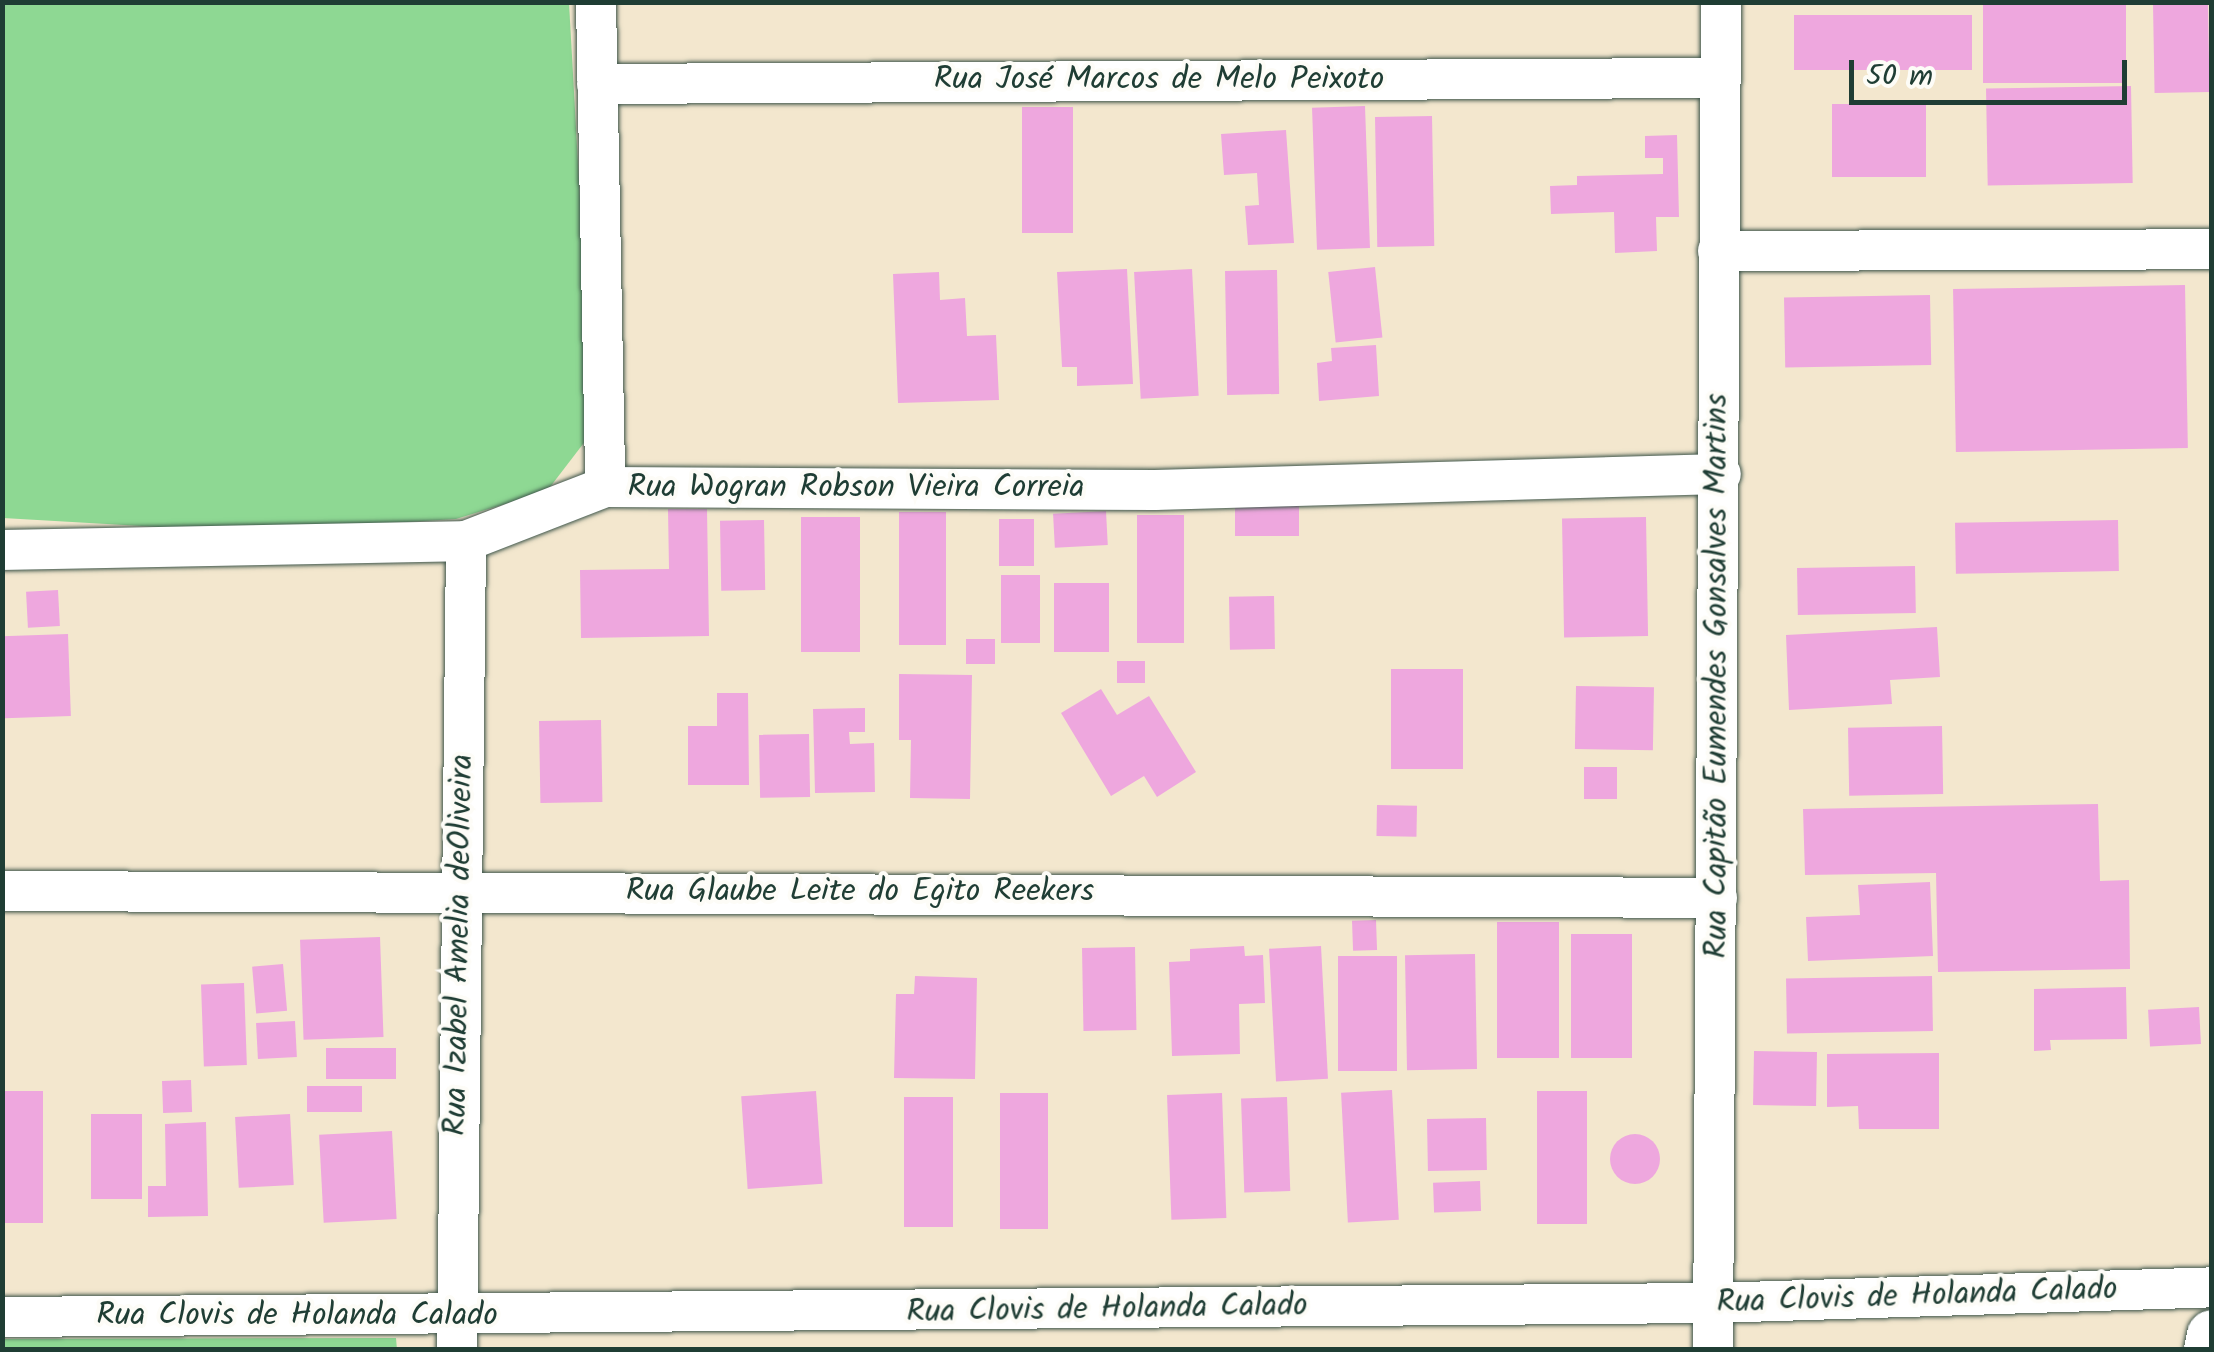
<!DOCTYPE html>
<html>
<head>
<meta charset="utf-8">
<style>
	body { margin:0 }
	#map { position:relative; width:2214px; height:1352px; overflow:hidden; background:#f3e7ce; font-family:Kalam,sans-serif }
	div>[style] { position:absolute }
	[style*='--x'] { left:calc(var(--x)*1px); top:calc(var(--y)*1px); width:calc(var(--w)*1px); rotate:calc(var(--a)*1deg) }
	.green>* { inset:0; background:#8ed893 }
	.building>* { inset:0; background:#eea7de; transform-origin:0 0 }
	.round { border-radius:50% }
	.roads { filter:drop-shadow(0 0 2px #3f564b) drop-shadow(0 0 2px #3f564b) }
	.minor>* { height:40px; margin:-20px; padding:0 20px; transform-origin:20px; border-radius:20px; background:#fff }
	.tertiary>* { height:50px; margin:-25px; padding:0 25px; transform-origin:25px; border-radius:25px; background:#fff }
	span { translate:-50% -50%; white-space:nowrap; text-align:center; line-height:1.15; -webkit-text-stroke:8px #fdfcf7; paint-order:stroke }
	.street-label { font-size:32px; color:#1f3d34 }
	.frame { position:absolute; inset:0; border:5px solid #1f3d34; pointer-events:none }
	.scale { position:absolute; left:1849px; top:60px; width:278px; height:45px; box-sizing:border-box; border:5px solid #1f3d34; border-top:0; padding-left:12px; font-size:30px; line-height:35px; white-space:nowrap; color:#1f3d34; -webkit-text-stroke:8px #fdfcf7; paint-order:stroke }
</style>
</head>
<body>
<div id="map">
	<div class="green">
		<div style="clip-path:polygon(2px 3px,569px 3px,593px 431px,547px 491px,456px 519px,245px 532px,3px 518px)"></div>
		<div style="clip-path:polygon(396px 1338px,397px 1350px,2px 1349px,3px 1339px)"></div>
	</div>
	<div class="building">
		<div style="left:1983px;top:2px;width:143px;height:81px"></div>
		<div style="left:2208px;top:3px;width:89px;height:55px;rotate:89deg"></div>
		<div style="left:1972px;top:15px;width:55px;height:178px;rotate:90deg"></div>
		<div style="left:2131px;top:86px;width:97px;height:145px;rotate:89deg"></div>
		<div style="left:1926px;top:104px;width:73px;height:94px;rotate:90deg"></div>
		<div style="left:1365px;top:106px;width:142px;height:53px;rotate:88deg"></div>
		<div style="left:1022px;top:107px;width:51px;height:126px"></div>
		<div style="left:1432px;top:116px;width:130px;height:57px;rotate:89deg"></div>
		<div style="clip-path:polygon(1286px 130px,1294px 243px,1248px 245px,1245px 206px,1259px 205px,1257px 173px,1224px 175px,1221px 134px)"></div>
		<div style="clip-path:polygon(1677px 135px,1679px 217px,1656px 217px,1657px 251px,1615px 253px,1614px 212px,1551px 214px,1550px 186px,1577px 185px,1577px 176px,1663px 174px,1663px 158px,1645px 158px,1645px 136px)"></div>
		<div style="left:1375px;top:267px;width:71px;height:47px;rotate:84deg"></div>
		<div style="clip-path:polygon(1127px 269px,1133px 384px,1077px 386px,1077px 367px,1062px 367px,1057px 272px)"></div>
		<div style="left:1192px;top:269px;width:127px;height:58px;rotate:87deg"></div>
		<div style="left:1277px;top:270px;width:124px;height:52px;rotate:89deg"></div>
		<div style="clip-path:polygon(939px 272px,940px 300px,965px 298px,967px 336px,996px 335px,999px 400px,898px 403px,893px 274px)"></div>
		<div style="left:2185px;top:285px;width:163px;height:232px;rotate:89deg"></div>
		<div style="left:1930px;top:295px;width:70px;height:146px;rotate:89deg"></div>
		<div style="clip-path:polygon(1376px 345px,1379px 396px,1319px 401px,1317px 363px,1332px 361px,1331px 348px)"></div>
		<div style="left:1299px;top:500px;width:36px;height:64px;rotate:90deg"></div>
		<div style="clip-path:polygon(668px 509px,707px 509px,709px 636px,581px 638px,580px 570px,669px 569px)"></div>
		<div style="left:1106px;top:511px;width:34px;height:53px;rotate:87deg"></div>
		<div style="left:899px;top:512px;width:47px;height:133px"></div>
		<div style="left:1184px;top:515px;width:128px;height:47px;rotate:90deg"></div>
		<div style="left:801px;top:517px;width:59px;height:135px"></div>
		<div style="left:1646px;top:517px;width:119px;height:84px;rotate:89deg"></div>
		<div style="left:999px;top:519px;width:35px;height:47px"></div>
		<div style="left:764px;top:520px;width:70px;height:44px;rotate:89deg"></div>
		<div style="left:2118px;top:520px;width:51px;height:163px;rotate:89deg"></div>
		<div style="left:1915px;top:566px;width:47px;height:118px;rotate:89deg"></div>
		<div style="left:1001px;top:575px;width:39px;height:68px"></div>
		<div style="left:1054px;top:583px;width:55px;height:69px"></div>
		<div style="left:58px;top:590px;width:36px;height:32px;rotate:87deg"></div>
		<div style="left:1274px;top:596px;width:53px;height:45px;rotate:89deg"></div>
		<div style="clip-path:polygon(1937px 627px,1940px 677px,1890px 680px,1892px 704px,1789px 710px,1786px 635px)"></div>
		<div style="left:68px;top:634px;width:82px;height:66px;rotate:88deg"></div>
		<div style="left:966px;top:639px;width:29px;height:25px"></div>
		<div style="left:1117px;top:661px;width:28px;height:22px"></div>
		<div style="left:1463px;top:669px;width:100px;height:72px;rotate:90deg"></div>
		<div style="clip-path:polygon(899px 674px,972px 675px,970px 799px,910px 798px,911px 740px,899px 740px)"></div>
		<div style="left:1576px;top:686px;width:78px;height:63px;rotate:1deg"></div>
		<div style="clip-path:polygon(1101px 689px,1117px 715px,1149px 696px,1196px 772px,1157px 797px,1144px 776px,1111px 796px,1061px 713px)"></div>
		<div style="clip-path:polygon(717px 693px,748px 693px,749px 785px,688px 785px,688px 726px,717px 726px)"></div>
		<div style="clip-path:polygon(865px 708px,865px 732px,849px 732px,850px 744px,874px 743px,875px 792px,815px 793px,813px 709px)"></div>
		<div style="left:601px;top:720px;width:82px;height:62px;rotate:89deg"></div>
		<div style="left:1942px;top:726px;width:68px;height:94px;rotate:89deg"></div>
		<div style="left:809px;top:734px;width:63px;height:50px;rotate:89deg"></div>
		<div style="left:1617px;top:767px;width:32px;height:33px;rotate:90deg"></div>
		<div style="clip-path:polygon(2098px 804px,2100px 881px,2129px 880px,2130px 969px,1938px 972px,1936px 873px,1805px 875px,1803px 809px)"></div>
		<div style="left:1377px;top:805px;width:40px;height:31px;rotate:1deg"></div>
		<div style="clip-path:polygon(1930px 882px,1933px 956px,1808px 961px,1806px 917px,1860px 915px,1858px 885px)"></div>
		<div style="left:1376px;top:920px;width:30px;height:24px;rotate:88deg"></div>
		<div style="left:1497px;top:922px;width:62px;height:136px"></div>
		<div style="left:1571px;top:934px;width:61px;height:124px"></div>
		<div style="left:380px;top:937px;width:100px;height:80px;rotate:88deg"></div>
		<div style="clip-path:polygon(1244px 946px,1245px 956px,1263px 955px,1265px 1003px,1239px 1004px,1240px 1054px,1172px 1056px,1169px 962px,1190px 961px,1190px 949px)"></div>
		<div style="left:1321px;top:946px;width:133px;height:52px;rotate:87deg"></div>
		<div style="left:1135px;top:947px;width:83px;height:53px;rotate:89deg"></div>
		<div style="left:1475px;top:954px;width:115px;height:70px;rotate:89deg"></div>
		<div style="left:1397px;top:956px;width:115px;height:59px;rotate:90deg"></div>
		<div style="left:283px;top:964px;width:47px;height:31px;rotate:85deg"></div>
		<div style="clip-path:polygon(915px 976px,977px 978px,975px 1079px,894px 1078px,896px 994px,914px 994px)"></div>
		<div style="left:1932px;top:976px;width:55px;height:146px;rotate:89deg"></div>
		<div style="left:244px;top:983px;width:82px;height:43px;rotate:88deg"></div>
		<div style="clip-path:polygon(2126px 987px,2127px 1039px,2050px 1040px,2051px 1050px,2034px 1051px,2034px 989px)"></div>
		<div style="left:2199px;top:1007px;width:37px;height:51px;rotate:87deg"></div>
		<div style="left:295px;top:1021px;width:36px;height:39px;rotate:87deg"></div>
		<div style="left:396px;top:1048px;width:31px;height:70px;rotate:90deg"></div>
		<div style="left:1754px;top:1051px;width:63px;height:54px;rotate:1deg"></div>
		<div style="clip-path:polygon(1939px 1053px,1939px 1129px,1859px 1129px,1858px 1106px,1827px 1107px,1827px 1054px)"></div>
		<div style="left:191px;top:1080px;width:32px;height:29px;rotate:88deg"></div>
		<div style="left:307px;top:1086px;width:55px;height:26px"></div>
		<div style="left:1392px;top:1090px;width:130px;height:51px;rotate:87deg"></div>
		<div style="left:43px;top:1091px;width:132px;height:41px;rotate:90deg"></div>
		<div style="left:816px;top:1091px;width:93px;height:75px;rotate:86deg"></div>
		<div style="left:1537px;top:1091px;width:50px;height:133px"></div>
		<div style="left:1048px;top:1093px;width:136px;height:48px;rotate:90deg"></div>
		<div style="left:1222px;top:1093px;width:125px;height:55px;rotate:88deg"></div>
		<div style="left:953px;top:1097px;width:130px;height:49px;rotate:90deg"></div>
		<div style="left:1287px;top:1097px;width:94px;height:46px;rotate:88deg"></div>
		<div style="left:91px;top:1114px;width:51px;height:85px"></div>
		<div style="left:290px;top:1114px;width:71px;height:55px;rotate:87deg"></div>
		<div style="left:1486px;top:1118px;width:52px;height:59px;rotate:89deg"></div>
		<div style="clip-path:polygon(206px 1122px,208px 1216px,148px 1217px,148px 1186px,166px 1186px,165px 1124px)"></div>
		<div style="left:392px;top:1131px;width:88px;height:73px;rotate:87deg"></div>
		<div class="round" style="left:1610px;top:1134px;width:50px;height:50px"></div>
		<div style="left:1480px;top:1181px;width:30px;height:47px;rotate:88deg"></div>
	</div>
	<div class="roads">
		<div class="minor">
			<div style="--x:596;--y:2;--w:485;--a:88.9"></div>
			<div style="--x:597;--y:84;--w:1124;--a:-0.31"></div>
			<div style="--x:1718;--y:251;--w:494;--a:-0.2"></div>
			<div style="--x:2;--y:550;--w:464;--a:-1.1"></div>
			<div style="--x:466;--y:541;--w:149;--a:-21.2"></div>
			<div style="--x:605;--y:487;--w:550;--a:0.31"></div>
			<div style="--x:1155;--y:490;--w:566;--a:-1.62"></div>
			<div style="--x:2;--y:891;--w:1715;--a:0.23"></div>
			<div style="--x:2;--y:1317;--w:1711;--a:-0.47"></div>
			<div style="--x:1713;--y:1303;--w:499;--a:-1.8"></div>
			<div style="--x:457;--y:1350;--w:809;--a:-89.36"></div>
			<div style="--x:1713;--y:1350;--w:1348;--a:-89.66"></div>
		</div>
		<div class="tertiary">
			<div style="--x:2209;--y:1350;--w:15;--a:-79"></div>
		</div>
	</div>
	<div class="street-label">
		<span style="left:1159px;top:80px">Rua José Marcos de Melo Peixoto</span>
		<span style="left:856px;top:488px">Rua Wogran Robson Vieira Correia</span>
		<span style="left:1718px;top:676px;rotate:-90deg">Rua Capitão Eumendes Gonsalves Martins</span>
		<span style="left:860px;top:892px">Rua Glaube Leite do Egito Reekers</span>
		<span style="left:460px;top:945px;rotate:-89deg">Rua Izabel Amelia deOliveira</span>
		<span style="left:1917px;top:1297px;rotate:-2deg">Rua Clovis de Holanda Calado</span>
		<span style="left:1107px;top:1310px;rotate:-1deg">Rua Clovis de Holanda Calado</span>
		<span style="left:297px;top:1316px">Rua Clovis de Holanda Calado</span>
	</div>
	<div class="frame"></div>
	<div class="scale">50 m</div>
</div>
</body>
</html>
